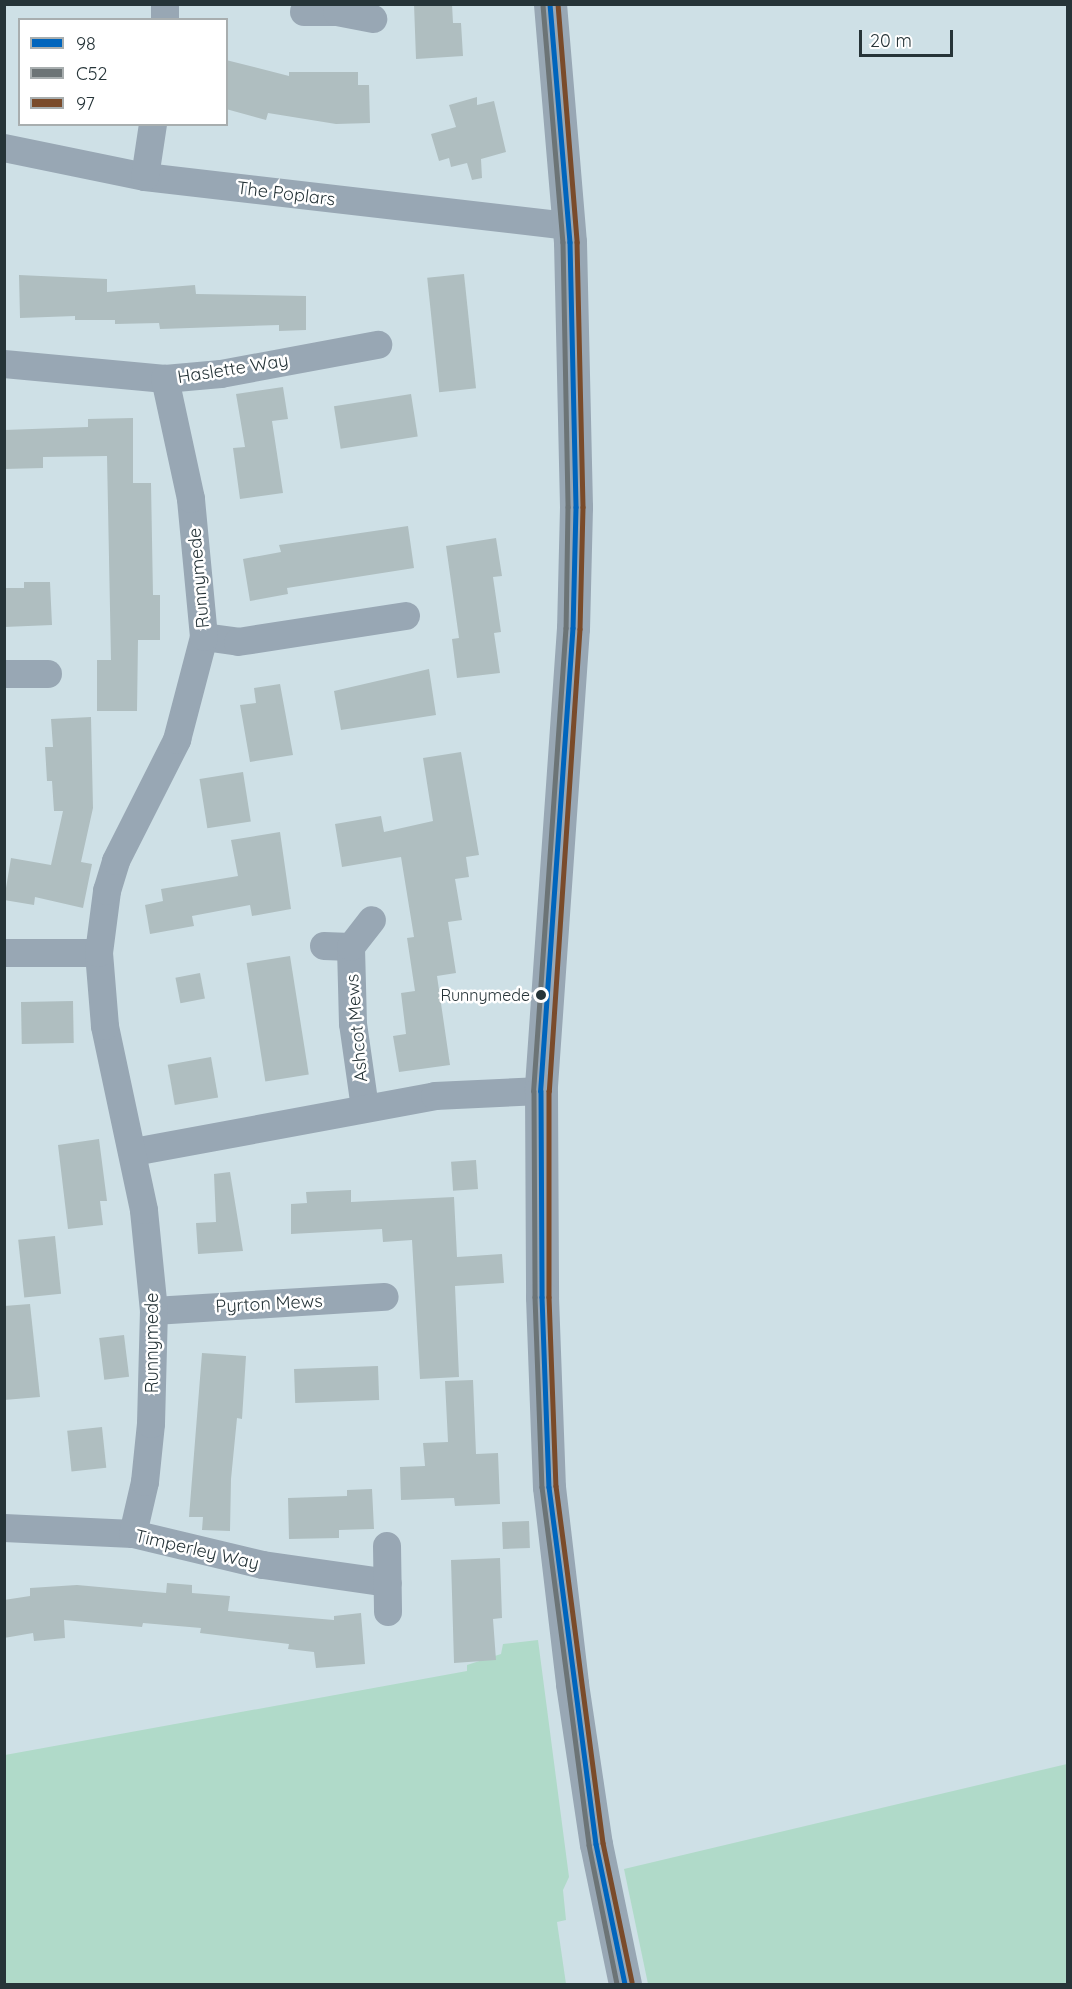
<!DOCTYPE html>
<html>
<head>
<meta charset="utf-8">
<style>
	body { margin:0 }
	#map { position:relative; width:1072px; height:1989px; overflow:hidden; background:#cee0e6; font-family:Quicksand,sans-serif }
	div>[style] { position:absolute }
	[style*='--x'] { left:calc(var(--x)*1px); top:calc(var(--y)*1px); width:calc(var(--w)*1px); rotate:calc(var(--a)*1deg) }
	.green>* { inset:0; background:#b0dac9 }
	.building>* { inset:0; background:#afbec0; transform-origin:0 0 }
	.minor>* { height:28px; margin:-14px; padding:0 14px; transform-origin:14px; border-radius:14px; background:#98a7b4 }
	.tertiary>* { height:33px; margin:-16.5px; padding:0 16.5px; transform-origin:16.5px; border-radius:16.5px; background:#98a7b4 }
	.bus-1>* { height:4.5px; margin:-2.25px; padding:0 2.25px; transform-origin:2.25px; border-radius:2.25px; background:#0065bd }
	.bus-2>* { height:4.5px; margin:-2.25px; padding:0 2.25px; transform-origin:2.25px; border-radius:2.25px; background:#6c7476 }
	.bus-3>* { height:4.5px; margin:-2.25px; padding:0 2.25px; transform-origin:2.25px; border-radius:2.25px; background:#7a4b2a }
	.dots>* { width:16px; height:16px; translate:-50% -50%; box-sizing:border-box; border:3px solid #fff; border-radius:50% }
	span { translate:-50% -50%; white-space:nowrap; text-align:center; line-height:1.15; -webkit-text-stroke:5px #fff; paint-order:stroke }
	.bus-label { font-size:16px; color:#263438 }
	.right { translate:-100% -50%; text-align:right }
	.street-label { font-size:18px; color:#263438 }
	.frame { position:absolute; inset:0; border:6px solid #263438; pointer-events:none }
	.legend { position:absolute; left:18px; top:18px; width:210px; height:108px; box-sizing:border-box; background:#fff; border:2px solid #a8aeaf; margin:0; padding:8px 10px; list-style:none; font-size:18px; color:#263438 }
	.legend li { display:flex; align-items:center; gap:12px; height:30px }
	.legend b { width:30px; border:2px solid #a8aeaf }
	.scale { position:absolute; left:859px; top:30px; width:94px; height:27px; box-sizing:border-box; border:3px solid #263438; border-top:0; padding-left:8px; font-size:18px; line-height:21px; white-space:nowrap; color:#263438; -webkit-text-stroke:4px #fff; paint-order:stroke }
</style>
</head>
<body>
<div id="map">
	<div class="green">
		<div style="clip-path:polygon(538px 1640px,569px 1877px,563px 1890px,566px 1920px,557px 1922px,566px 1984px,5px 1984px,5px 1755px,467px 1671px,467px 1665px,501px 1654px,503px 1644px)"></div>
		<div style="clip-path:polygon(1067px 1764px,1067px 1984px,648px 1984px,624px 1869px)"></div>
	</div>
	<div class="building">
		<div style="clip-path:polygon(414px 4px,452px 4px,453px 23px,461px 23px,463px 56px,416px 59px)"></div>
		<div style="clip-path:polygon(226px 60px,289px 76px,289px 72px,358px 72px,358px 85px,369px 85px,370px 123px,336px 124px,268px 113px,266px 120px,226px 109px)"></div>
		<div style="clip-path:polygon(477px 97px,477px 105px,494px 101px,506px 152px,481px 159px,482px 178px,472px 180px,467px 163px,451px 167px,449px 158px,439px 161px,431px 134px,456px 127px,449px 105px)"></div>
		<div style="left:464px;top:274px;width:115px;height:37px;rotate:84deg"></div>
		<div style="clip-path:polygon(19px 275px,107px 279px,107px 292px,195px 285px,196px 294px,306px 296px,306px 330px,279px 331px,279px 325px,160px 329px,159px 323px,115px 324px,115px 320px,75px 320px,75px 316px,20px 318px)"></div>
		<div style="clip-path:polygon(283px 387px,288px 419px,272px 421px,283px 493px,240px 499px,233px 448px,245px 447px,236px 394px)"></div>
		<div style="left:411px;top:394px;width:43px;height:78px;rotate:81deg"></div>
		<div style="clip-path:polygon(133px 418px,133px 483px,151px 483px,153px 595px,160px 595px,160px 640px,138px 640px,137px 711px,97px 711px,97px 660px,111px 660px,107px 456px,43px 457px,43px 468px,4px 469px,4px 430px,88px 427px,88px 419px)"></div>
		<div style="clip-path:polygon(408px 526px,414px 568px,287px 588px,288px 594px,250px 601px,243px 559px,281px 552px,279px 545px)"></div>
		<div style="clip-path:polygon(496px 538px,502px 576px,493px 577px,501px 632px,494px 633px,500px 673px,457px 678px,452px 639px,459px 638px,446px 546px)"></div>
		<div style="clip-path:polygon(24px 582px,50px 582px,52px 625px,4px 627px,4px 588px,24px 588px)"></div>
		<div style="clip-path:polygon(429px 669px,436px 715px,341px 730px,334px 691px)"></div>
		<div style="clip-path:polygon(280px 684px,293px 755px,250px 762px,240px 705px,256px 703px,254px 688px)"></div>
		<div style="clip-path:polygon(91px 717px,93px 808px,81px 862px,92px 864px,83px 908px,35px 897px,34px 905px,4px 900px,11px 858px,51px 865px,63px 811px,54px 811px,52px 781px,47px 781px,45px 747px,53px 747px,51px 719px)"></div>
		<div style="clip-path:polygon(461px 752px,479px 855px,466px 857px,469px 877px,455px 879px,462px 920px,448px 922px,456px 973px,437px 976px,450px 1065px,399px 1072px,393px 1036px,406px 1034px,401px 993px,415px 991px,407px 938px,414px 937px,401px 857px,342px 867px,335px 824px,381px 816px,384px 832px,433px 821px,423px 758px)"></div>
		<div style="left:243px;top:772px;width:50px;height:44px;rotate:81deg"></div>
		<div style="clip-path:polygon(280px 832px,291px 909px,252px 916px,250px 905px,192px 916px,194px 926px,150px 934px,145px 905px,163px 901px,161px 889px,238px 876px,231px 840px)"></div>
		<div style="left:290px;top:956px;width:120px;height:44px;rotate:81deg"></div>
		<div style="left:200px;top:973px;width:26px;height:25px;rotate:79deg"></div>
		<div style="left:73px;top:1001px;width:42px;height:52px;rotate:89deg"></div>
		<div style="left:211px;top:1057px;width:41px;height:44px;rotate:80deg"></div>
		<div style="clip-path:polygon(99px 1139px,107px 1201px,100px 1201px,103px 1225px,68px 1229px,58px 1145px)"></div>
		<div style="left:476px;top:1160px;width:29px;height:25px;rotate:86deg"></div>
		<div style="clip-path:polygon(230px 1172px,243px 1251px,198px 1254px,196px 1223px,216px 1222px,214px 1174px)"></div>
		<div style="clip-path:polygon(351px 1190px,351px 1202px,454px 1197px,457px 1257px,502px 1254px,504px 1283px,455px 1286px,459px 1377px,420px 1379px,412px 1240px,383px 1242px,382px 1229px,291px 1234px,291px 1204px,307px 1203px,306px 1192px)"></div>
		<div style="left:55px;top:1236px;width:58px;height:37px;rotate:84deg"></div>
		<div style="clip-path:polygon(30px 1304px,40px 1397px,4px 1400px,4px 1306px)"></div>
		<div style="left:124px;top:1335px;width:42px;height:25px;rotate:83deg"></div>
		<div style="clip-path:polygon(202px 1353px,246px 1356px,242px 1419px,237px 1418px,231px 1479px,230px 1531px,202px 1530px,203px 1517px,189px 1517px)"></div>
		<div style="left:378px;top:1366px;width:34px;height:84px;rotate:88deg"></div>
		<div style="clip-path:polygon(473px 1380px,476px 1454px,498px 1453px,500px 1504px,455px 1506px,454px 1498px,401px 1500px,400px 1467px,425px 1466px,423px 1443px,448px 1442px,445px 1381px)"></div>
		<div style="left:102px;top:1427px;width:41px;height:35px;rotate:84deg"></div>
		<div style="clip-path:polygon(372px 1489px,374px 1529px,339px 1530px,339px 1538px,289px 1539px,288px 1498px,347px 1496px,347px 1490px)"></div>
		<div style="left:529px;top:1521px;width:27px;height:27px;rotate:88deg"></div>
		<div style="clip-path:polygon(500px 1558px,502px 1618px,493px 1619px,496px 1660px,454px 1663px,451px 1560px)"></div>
		<div style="clip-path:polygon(167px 1583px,192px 1585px,192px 1593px,230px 1596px,228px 1611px,334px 1620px,334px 1616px,361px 1613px,365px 1664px,316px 1668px,314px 1652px,288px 1649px,289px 1644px,200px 1633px,201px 1628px,143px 1623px,142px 1627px,64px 1620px,65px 1638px,34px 1641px,33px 1633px,4px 1638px,4px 1600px,30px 1596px,30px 1588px,77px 1585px,166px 1593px)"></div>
	</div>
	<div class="minor">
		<div style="--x:304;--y:12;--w:33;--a:0"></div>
		<div style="--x:337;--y:12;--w:37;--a:11"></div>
		<div style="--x:165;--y:20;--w:16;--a:-90"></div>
		<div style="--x:4;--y:148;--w:144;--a:11.6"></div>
		<div style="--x:145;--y:177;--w:427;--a:6.6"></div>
		<div style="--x:145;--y:177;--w:54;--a:-81.4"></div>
		<div style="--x:4;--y:364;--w:162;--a:5.3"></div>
		<div style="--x:165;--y:379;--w:56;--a:-5.1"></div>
		<div style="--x:221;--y:374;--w:160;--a:-10.5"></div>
		<div style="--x:204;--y:637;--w:34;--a:8"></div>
		<div style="--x:238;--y:642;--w:170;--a:-8.8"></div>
		<div style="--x:4;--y:674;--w:44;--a:0"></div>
		<div style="--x:324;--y:946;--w:27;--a:2"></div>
		<div style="--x:4;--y:953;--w:95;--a:0"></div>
		<div style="--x:365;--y:1108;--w:85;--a:-98.1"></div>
		<div style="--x:353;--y:1024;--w:77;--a:-91.5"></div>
		<div style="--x:351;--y:947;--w:34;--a:-52"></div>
		<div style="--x:134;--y:1152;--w:306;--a:-10.5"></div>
		<div style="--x:435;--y:1096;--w:106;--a:-2.7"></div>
		<div style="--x:154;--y:1311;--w:231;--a:-3.5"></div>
		<div style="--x:4;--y:1528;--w:129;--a:2.7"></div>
		<div style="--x:133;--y:1534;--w:134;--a:13.4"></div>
		<div style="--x:263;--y:1565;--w:126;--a:8.2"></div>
		<div style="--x:133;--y:1534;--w:53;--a:-77"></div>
		<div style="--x:145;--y:1482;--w:58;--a:-84.1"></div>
		<div style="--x:151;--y:1424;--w:113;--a:-88.5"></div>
		<div style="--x:154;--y:1311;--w:101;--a:-95.7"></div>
		<div style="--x:144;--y:1210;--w:188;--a:-102"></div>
		<div style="--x:105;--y:1026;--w:73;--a:-94.7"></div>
		<div style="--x:99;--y:953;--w:63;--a:-82.6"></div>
		<div style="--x:107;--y:891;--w:31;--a:-73"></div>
		<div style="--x:116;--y:861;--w:136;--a:-63.2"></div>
		<div style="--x:177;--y:740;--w:106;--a:-75.3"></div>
		<div style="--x:204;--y:637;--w:139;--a:-95.4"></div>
		<div style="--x:191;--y:499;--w:123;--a:-102.2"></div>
		<div style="--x:387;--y:1546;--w:66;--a:89.1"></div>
	</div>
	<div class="tertiary">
		<div style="--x:550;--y:4;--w:239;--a:85.2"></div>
		<div style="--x:570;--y:242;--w:265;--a:88.7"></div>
		<div style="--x:576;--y:507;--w:121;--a:91.4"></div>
		<div style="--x:573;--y:628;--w:464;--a:94"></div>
		<div style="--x:541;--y:1091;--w:206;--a:89.7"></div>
		<div style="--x:542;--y:1297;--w:190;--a:87.9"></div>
		<div style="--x:549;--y:1487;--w:198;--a:83.3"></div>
		<div style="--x:572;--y:1684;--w:162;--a:81.5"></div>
		<div style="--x:596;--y:1844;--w:143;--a:78.3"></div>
	</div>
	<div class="bus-1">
		<div style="--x:550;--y:4;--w:239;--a:85.2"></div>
		<div style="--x:570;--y:242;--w:265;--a:88.7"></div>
		<div style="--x:576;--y:507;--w:121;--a:91.4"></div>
		<div style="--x:573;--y:628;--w:464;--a:94"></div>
		<div style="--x:541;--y:1091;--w:206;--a:89.7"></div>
		<div style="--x:542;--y:1297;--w:190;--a:87.9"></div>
		<div style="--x:549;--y:1487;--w:360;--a:82.5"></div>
		<div style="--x:596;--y:1844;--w:143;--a:78.3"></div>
	</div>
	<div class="bus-2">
		<div style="--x:543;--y:5;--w:238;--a:85.2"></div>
		<div style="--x:563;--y:242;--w:265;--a:88.9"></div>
		<div style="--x:568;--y:507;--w:121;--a:90.9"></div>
		<div style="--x:566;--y:628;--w:464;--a:94"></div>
		<div style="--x:534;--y:1091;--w:206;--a:89.7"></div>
		<div style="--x:535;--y:1297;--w:190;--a:87.9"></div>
		<div style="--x:542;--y:1487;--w:361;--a:82.5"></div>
		<div style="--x:589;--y:1845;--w:142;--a:78.6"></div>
	</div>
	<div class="bus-3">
		<div style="--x:558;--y:4;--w:239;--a:85.4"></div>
		<div style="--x:577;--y:242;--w:265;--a:88.7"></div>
		<div style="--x:583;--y:507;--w:122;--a:91.4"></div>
		<div style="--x:580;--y:629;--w:463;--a:93.8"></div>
		<div style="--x:549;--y:1091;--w:206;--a:90"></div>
		<div style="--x:549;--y:1297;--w:189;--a:87.9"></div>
		<div style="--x:556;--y:1486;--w:360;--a:82.5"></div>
		<div style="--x:603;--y:1843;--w:142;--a:78.2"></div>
	</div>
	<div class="dots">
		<div style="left:541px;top:995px;background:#263438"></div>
	</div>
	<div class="bus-label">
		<span class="right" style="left:530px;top:995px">Runnymede</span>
	</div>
	<div class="street-label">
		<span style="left:286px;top:194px;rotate:7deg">The Poplars</span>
		<span style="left:233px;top:369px;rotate:-9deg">Haslette Way</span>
		<span style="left:199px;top:578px;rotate:-95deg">Runnymede</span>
		<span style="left:357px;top:1028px;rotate:-95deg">Ashcot Mews</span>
		<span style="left:269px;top:1304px;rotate:-3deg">Pyrton Mews</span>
		<span style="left:152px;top:1343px;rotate:-90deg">Runnymede</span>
		<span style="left:197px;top:1550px;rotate:13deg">Timperley Way</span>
	</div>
	<div class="frame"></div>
	<ul class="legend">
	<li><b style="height:8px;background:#0065bd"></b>98</li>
	<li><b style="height:8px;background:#6c7476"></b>C52</li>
	<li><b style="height:8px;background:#7a4b2a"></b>97</li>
	</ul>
	<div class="scale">20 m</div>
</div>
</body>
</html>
